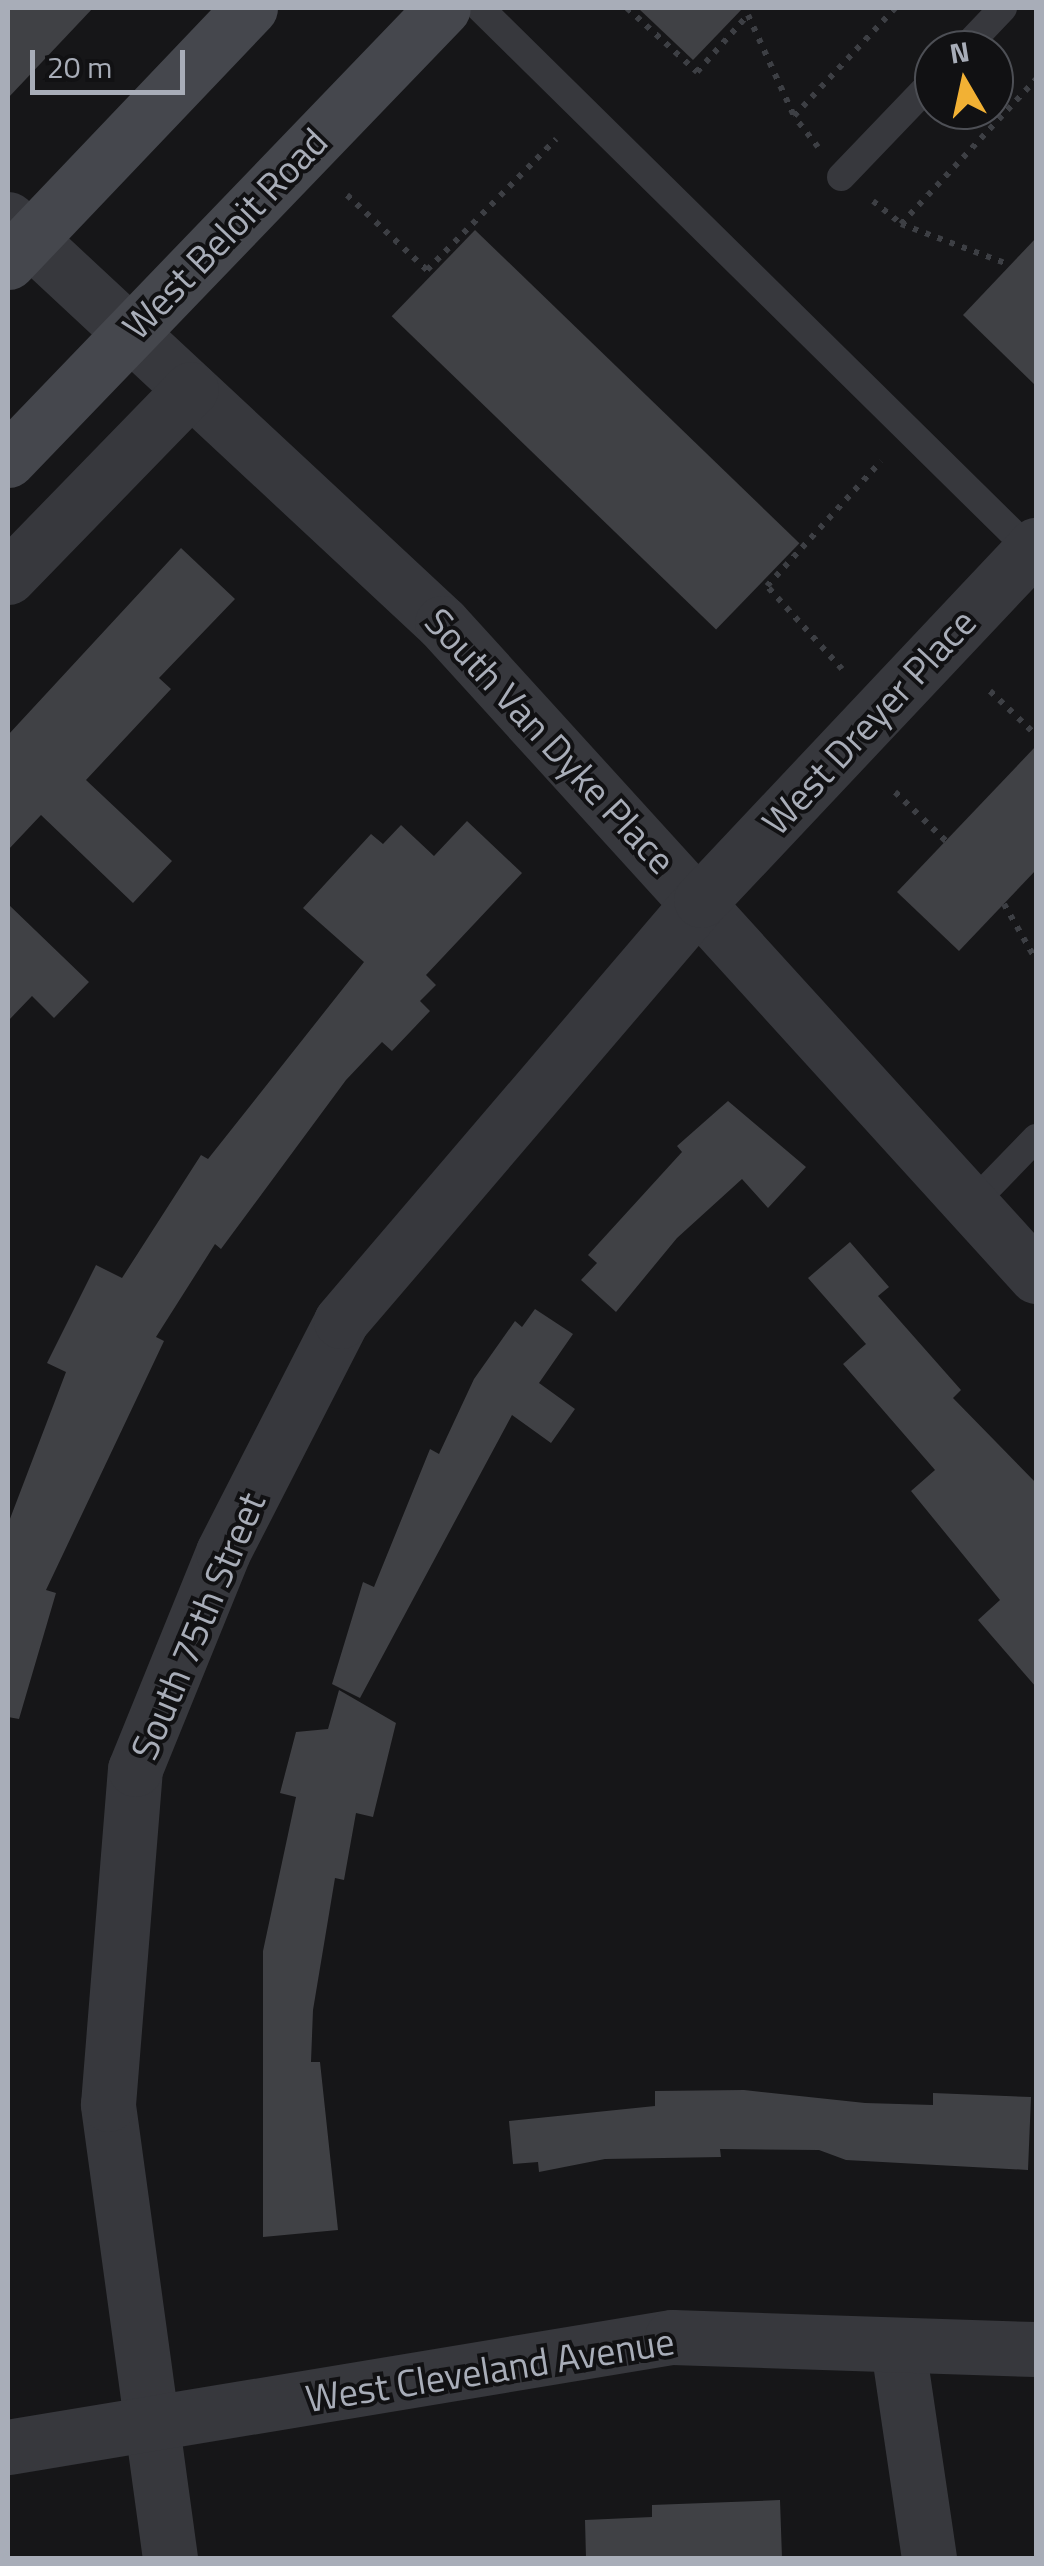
<!DOCTYPE html>
<html>
<head>
<meta charset="utf-8">
<style>
	body { margin:0 }
	#map { position:relative; width:1044px; height:2566px; overflow:hidden; background:#161618; font-family:"Titillium Web",sans-serif }
	div>[style] { position:absolute }
	[style*='--x'] { left:calc(var(--x)*1px); top:calc(var(--y)*1px); width:calc(var(--w)*1px); rotate:calc(var(--a)*1deg) }
	.building>* { inset:0; background:#404145; transform-origin:0 0 }
	.path>* { height:6px; margin-top:-3px; transform-origin:0; background:repeating-linear-gradient(90deg,#3d3f44 0 5px,transparent 0 13px) }
	.service>* { height:28px; margin:-14px; padding:0 14px; transform-origin:14px; border-radius:14px; background:#37383d }
	.minor>* { height:55px; margin:-27.5px; padding:0 27.5px; transform-origin:27.5px; border-radius:27.5px; background:#37383d }
	.tertiary>* { height:55px; margin:-27.5px; padding:0 27.5px; transform-origin:27.5px; border-radius:27.5px; background:#37383d }
	.secondary>* { height:55px; margin:-27.5px; padding:0 27.5px; transform-origin:27.5px; border-radius:27.5px; background:#45474d }
	span { translate:-50% -50%; white-space:nowrap; text-align:center; line-height:1.15; -webkit-text-stroke:8px #111113; paint-order:stroke }
	.street-label { font-size:38px; color:#a8adb8 }
	.frame { position:absolute; inset:0; border:10px solid #a8adb8; pointer-events:none }
	.north { position:absolute; left:914px; top:30px; width:100px; height:100px; box-sizing:border-box; background:#111113; border:2px solid #4d4f55; border-radius:50%; rotate:351deg; font-size:28px; font-weight:700; line-height:40px; text-align:center; color:#a8adb8 }
	.north::after { content:''; display:block; margin:auto; width:35px; height:45px; background:#f2b134; clip-path:polygon(50% 0,100% 100%,50% 72%,0 100%) }
	.scale { position:absolute; left:30px; top:50px; width:155px; height:45px; box-sizing:border-box; border:5px solid #a8adb8; border-top:0; padding-left:12px; font-size:30px; line-height:35px; white-space:nowrap; color:#a8adb8; -webkit-text-stroke:8px #111113; paint-order:stroke }
</style>
</head>
<body>
<div id="map">
	<div class="building">
		<div style="clip-path:polygon(8px 8px,93px 8px,8px 98px)"></div>
		<div style="clip-path:polygon(638px 8px,743px 8px,693px 60px)"></div>
		<div style="left:475px;top:230px;width:451px;height:120px;rotate:44deg"></div>
		<div style="clip-path:polygon(1036px 238px,1036px 386px,963px 315px)"></div>
		<div style="clip-path:polygon(181px 548px,235px 599px,159px 678px,171px 689px,86px 780px,172px 861px,133px 903px,41px 815px,8px 850px,8px 735px)"></div>
		<div style="clip-path:polygon(1036px 746px,1036px 870px,959px 951px,897px 892px)"></div>
		<div style="clip-path:polygon(467px 821px,522px 873px,426px 975px,436px 985px,420px 1001px,430px 1011px,392px 1051px,382px 1042px,346px 1080px,221px 1249px,215px 1244px,156px 1337px,164px 1341px,46px 1590px,56px 1593px,19px 1719px,8px 1717px,8px 1524px,66px 1372px,47px 1363px,96px 1265px,122px 1278px,201px 1155px,208px 1159px,364px 962px,303px 908px,371px 834px,383px 844px,401px 825px,434px 856px)"></div>
		<div style="clip-path:polygon(8px 904px,89px 982px,54px 1018px,32px 996px,8px 1021px)"></div>
		<div style="clip-path:polygon(728px 1101px,806px 1167px,768px 1208px,742px 1179px,677px 1238px,616px 1312px,581px 1280px,597px 1263px,588px 1255px,682px 1152px,677px 1146px)"></div>
		<div style="clip-path:polygon(850px 1242px,889px 1287px,878px 1296px,961px 1390px,953px 1398px,1036px 1483px,1036px 1687px,978px 1620px,1000px 1600px,911px 1491px,935px 1470px,843px 1364px,866px 1344px,808px 1278px)"></div>
		<div style="clip-path:polygon(535px 1309px,573px 1334px,539px 1383px,575px 1409px,551px 1443px,512px 1415px,360px 1698px,332px 1684px,363px 1582px,374px 1587px,430px 1449px,439px 1454px,474px 1379px,515px 1321px,522px 1327px)"></div>
		<div style="clip-path:polygon(339px 1690px,396px 1723px,373px 1817px,356px 1813px,344px 1880px,335px 1878px,313px 2010px,311px 2062px,320px 2062px,338px 2230px,263px 2237px,263px 1951px,296px 1797px,280px 1793px,296px 1732px,328px 1729px)"></div>
		<div style="clip-path:polygon(744px 2090px,865px 2103px,933px 2105px,933px 2093px,1031px 2097px,1028px 2170px,846px 2160px,819px 2150px,720px 2149px,721px 2157px,605px 2159px,539px 2172px,538px 2162px,513px 2164px,509px 2121px,655px 2106px,655px 2091px)"></div>
		<div style="clip-path:polygon(780px 2500px,782px 2558px,586px 2558px,585px 2520px,652px 2517px,652px 2505px)"></div>
	</div>
	<div class="path">
		<div style="--x:627;--y:8;--w:95;--a:42.4"></div>
		<div style="--x:697;--y:72;--w:76;--a:-48.2"></div>
		<div style="--x:748;--y:15;--w:111;--a:65.5"></div>
		<div style="--x:818;--y:147;--w:39;--a:-128"></div>
		<div style="--x:794;--y:116;--w:148;--a:-46.9"></div>
		<div style="--x:347;--y:195;--w:110;--a:43.2"></div>
		<div style="--x:427;--y:270;--w:184;--a:-45.4"></div>
		<div style="--x:873;--y:201;--w:36;--a:39"></div>
		<div style="--x:901;--y:224;--w:198;--a:-47"></div>
		<div style="--x:901;--y:224;--w:116;--a:20.6"></div>
		<div style="--x:842;--y:669;--w:112;--a:-132.1"></div>
		<div style="--x:767;--y:586;--w:169;--a:-47.6"></div>
		<div style="--x:990;--y:691;--w:64;--a:43.7"></div>
		<div style="--x:895;--y:792;--w:71;--a:43.9"></div>
		<div style="--x:1004;--y:904;--w:64;--a:60.3"></div>
	</div>
	<div class="service">
		<div style="--x:480;--y:8;--w:774;--a:44.58"></div>
		<div style="--x:963;--y:50;--w:58;--a:-46.4"></div>
		<div style="--x:841;--y:177;--w:134;--a:-46.2"></div>
		<div style="--x:972;--y:1204;--w:92;--a:-45.9"></div>
	</div>
	<div class="minor">
		<div style="--x:8;--y:219;--w:593;--a:42.95"></div>
		<div style="--x:442;--y:623;--w:883;--a:47.71"></div>
		<div style="--x:8;--y:577;--w:262;--a:-45.8"></div>
		<div style="--x:898;--y:2348;--w:212;--a:81.6"></div>
		<div style="--x:170;--y:2558;--w:458;--a:-97.8"></div>
		<div style="--x:108;--y:2104;--w:336;--a:-85.4"></div>
		<div style="--x:135;--y:1769;--w:234;--a:-67.9"></div>
		<div style="--x:223;--y:1552;--w:259;--a:-62.9"></div>
		<div style="--x:341;--y:1321;--w:554;--a:-49.47"></div>
		<div style="--x:701;--y:900;--w:488;--a:-46.7"></div>
	</div>
	<div class="tertiary">
		<div style="--x:8;--y:2447;--w:673;--a:-9.41"></div>
		<div style="--x:672;--y:2337;--w:364;--a:1.9"></div>
	</div>
	<div class="secondary">
		<div style="--x:8;--y:262;--w:351;--a:-46.4"></div>
		<div style="--x:8;--y:460;--w:627;--a:-46.1"></div>
	</div>
	<div class="street-label">
		<span style="left:225px;top:234px;rotate:-46deg">West Beloit Road</span>
		<span style="left:869px;top:722px;rotate:-47deg">West Dreyer Place</span>
		<span style="left:550px;top:741px;rotate:47deg">South Van Dyke Place</span>
		<span style="left:198px;top:1626px;rotate:-67deg">South 75th Street</span>
		<span style="left:490px;top:2370px;rotate:-9deg">West Cleveland Avenue</span>
	</div>
	<div class="frame"></div>
	<div class="north">N</div>
	<div class="scale">20 m</div>
</div>
</body>
</html>
